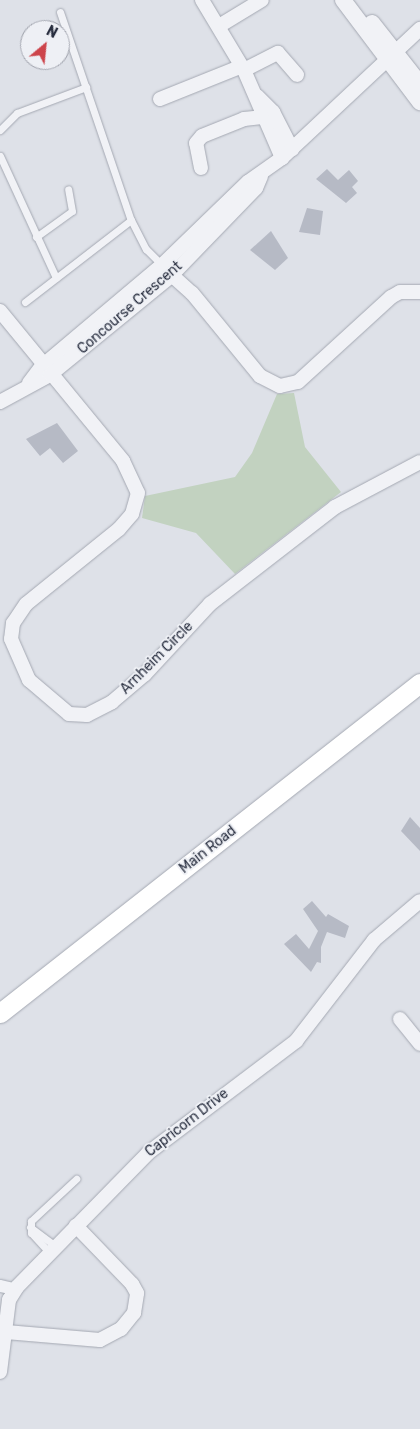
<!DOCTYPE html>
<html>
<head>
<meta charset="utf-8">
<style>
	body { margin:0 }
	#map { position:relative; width:420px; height:1429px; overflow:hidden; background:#dee1e8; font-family:Rubik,sans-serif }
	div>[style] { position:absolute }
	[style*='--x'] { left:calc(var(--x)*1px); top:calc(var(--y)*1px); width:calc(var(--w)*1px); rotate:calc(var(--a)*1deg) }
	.green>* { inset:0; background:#c2d2c0 }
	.building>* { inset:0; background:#b6bac5 }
	.roads { filter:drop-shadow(0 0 1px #a4a8b2) drop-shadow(0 0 1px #a4a8b2) }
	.service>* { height:7px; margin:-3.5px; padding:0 3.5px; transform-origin:3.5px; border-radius:3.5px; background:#f1f2f6 }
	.minor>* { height:14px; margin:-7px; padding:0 7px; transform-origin:7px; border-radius:7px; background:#f1f2f6 }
	.tertiary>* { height:16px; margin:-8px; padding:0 8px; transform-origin:8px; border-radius:8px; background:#f1f2f6 }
	.secondary>* { height:19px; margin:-9.5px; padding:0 9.5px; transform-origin:9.5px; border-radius:9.5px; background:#fff }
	span { translate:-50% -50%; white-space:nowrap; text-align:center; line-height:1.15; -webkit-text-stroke:4px #eef0f5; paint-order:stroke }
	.street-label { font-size:14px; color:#282e3f }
	.north { position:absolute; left:20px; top:20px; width:50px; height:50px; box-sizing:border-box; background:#eef0f5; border:1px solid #9fa2ac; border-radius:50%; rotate:28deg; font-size:14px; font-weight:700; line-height:20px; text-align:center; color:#282e3f }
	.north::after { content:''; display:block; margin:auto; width:18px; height:22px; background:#cd444b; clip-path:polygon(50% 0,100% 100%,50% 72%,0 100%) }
</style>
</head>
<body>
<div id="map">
	<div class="green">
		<div style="clip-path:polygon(294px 393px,305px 447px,341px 492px,235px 574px,196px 533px,142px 518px,145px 496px,235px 477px,252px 453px,277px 394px)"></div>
	</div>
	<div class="building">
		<div style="clip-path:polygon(327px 169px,338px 180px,349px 170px,358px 181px,352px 187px,357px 193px,346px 203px,316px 179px)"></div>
		<div style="clip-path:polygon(307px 208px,323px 211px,320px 235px,299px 232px)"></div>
		<div style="clip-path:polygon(271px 231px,288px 258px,275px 270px,250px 250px)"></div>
		<div style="clip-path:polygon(57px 423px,78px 451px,63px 463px,50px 448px,40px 456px,26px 439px)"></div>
		<div style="clip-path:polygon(410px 817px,420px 828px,420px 851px,401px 831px)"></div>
		<div style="clip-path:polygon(312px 901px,326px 917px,328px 914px,349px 926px,345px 938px,327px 932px,321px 947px,321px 963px,317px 962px,311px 972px,284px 944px,296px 934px,309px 949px,318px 931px,303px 909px)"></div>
	</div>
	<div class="roads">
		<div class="service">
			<div style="--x:60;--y:12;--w:220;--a:71.2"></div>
			<div style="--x:131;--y:220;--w:33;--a:63"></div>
			<div style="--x:146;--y:249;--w:23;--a:45"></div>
			<div style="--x:0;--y:130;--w:24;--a:-45"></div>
			<div style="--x:17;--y:113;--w:74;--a:-20.6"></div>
			<div style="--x:0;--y:156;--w:134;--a:65.3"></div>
			<div style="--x:36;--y:237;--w:44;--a:-35.8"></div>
			<div style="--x:72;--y:211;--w:22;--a:-100"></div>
			<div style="--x:25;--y:302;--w:134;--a:-37.7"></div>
			<div style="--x:30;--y:1227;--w:31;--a:37"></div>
			<div style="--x:49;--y:1252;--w:26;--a:-133"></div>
			<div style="--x:31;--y:1233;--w:12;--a:-90"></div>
			<div style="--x:31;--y:1221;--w:62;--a:-43"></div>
			<div style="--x:0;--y:1283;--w:17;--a:13"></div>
			<div style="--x:0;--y:1288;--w:14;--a:12"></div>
		</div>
		<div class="minor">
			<div style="--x:202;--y:0;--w:82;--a:59"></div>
			<div style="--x:244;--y:70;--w:96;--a:66.6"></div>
			<div style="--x:219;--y:26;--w:50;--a:-31.2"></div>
			<div style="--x:244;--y:70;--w:38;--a:-27"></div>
			<div style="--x:278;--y:53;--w:29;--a:49"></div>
			<div style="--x:257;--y:96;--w:23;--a:45"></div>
			<div style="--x:273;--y:112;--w:42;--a:62.8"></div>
			<div style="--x:160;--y:99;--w:88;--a:-21.9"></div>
			<div style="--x:201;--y:168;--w:25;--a:-101"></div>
			<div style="--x:196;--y:143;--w:9;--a:-49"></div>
			<div style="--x:202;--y:136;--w:45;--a:-22"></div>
			<div style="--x:244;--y:119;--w:18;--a:-6"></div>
			<div style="--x:165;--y:269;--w:36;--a:42"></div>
			<div style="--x:192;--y:293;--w:107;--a:50.7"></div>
			<div style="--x:260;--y:376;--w:22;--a:27"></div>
			<div style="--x:280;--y:386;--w:18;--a:-13"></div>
			<div style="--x:298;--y:382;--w:126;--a:-42.4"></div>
			<div style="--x:391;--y:297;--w:10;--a:-29"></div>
			<div style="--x:400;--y:292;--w:20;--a:0"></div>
			<div style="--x:0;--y:311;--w:194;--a:50.6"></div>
			<div style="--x:123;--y:461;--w:35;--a:65"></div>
			<div style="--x:138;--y:493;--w:22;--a:106"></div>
			<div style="--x:132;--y:514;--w:20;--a:131"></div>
			<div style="--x:119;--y:529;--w:119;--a:141.1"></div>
			<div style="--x:26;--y:604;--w:23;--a:124"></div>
			<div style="--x:13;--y:623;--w:16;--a:97"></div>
			<div style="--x:11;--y:639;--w:45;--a:66.3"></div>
			<div style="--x:29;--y:680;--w:52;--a:40.4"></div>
			<div style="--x:69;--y:714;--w:18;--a:3"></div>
			<div style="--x:87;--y:715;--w:28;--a:-27"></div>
			<div style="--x:112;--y:702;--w:43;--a:-40.3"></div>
			<div style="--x:145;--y:674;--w:96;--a:-47.1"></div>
			<div style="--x:210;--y:604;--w:158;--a:-37.8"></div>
			<div style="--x:335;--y:507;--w:96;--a:-27.9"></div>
			<div style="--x:29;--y:383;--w:21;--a:-53"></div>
			<div style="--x:42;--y:366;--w:157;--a:-40.1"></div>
			<div style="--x:162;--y:265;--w:120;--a:-44"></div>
			<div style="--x:248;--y:182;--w:42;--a:-35.2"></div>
			<div style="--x:282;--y:158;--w:189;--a:-43.1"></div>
			<div style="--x:0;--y:402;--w:57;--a:-28.4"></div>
			<div style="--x:50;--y:375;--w:158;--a:-39.3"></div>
			<div style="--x:172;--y:275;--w:121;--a:-46"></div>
			<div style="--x:256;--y:188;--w:13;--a:-67"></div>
			<div style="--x:400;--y:1019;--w:32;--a:51"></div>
			<div style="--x:6;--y:1332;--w:94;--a:4.9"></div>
			<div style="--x:100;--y:1340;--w:24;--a:-28"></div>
			<div style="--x:121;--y:1329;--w:21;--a:-51"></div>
			<div style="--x:134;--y:1313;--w:20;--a:-81"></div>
			<div style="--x:137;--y:1293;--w:10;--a:-119"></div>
			<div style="--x:132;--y:1284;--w:81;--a:-134"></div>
			<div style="--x:0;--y:1372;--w:73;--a:-82.9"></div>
			<div style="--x:9;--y:1300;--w:15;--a:-58"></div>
			<div style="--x:17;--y:1287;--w:187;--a:-45.6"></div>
			<div style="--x:148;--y:1153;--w:186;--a:-37.1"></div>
			<div style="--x:296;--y:1041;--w:128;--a:-52.3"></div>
			<div style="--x:374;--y:940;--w:60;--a:-40.3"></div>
		</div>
		<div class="tertiary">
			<div style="--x:343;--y:0;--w:128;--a:53"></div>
			<div style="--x:372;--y:23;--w:78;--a:51.8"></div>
		</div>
		<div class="secondary">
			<div style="--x:0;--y:1013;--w:534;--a:-38.16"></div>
		</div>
	</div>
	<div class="street-label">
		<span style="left:130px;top:308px;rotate:-41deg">Concourse Crescent</span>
		<span style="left:157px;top:658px;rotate:-45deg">Arnheim Circle</span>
		<span style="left:208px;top:850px;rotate:-38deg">Main Road</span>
		<span style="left:187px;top:1123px;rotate:-38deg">Capricorn Drive</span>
	</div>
	<div class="north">N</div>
</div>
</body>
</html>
